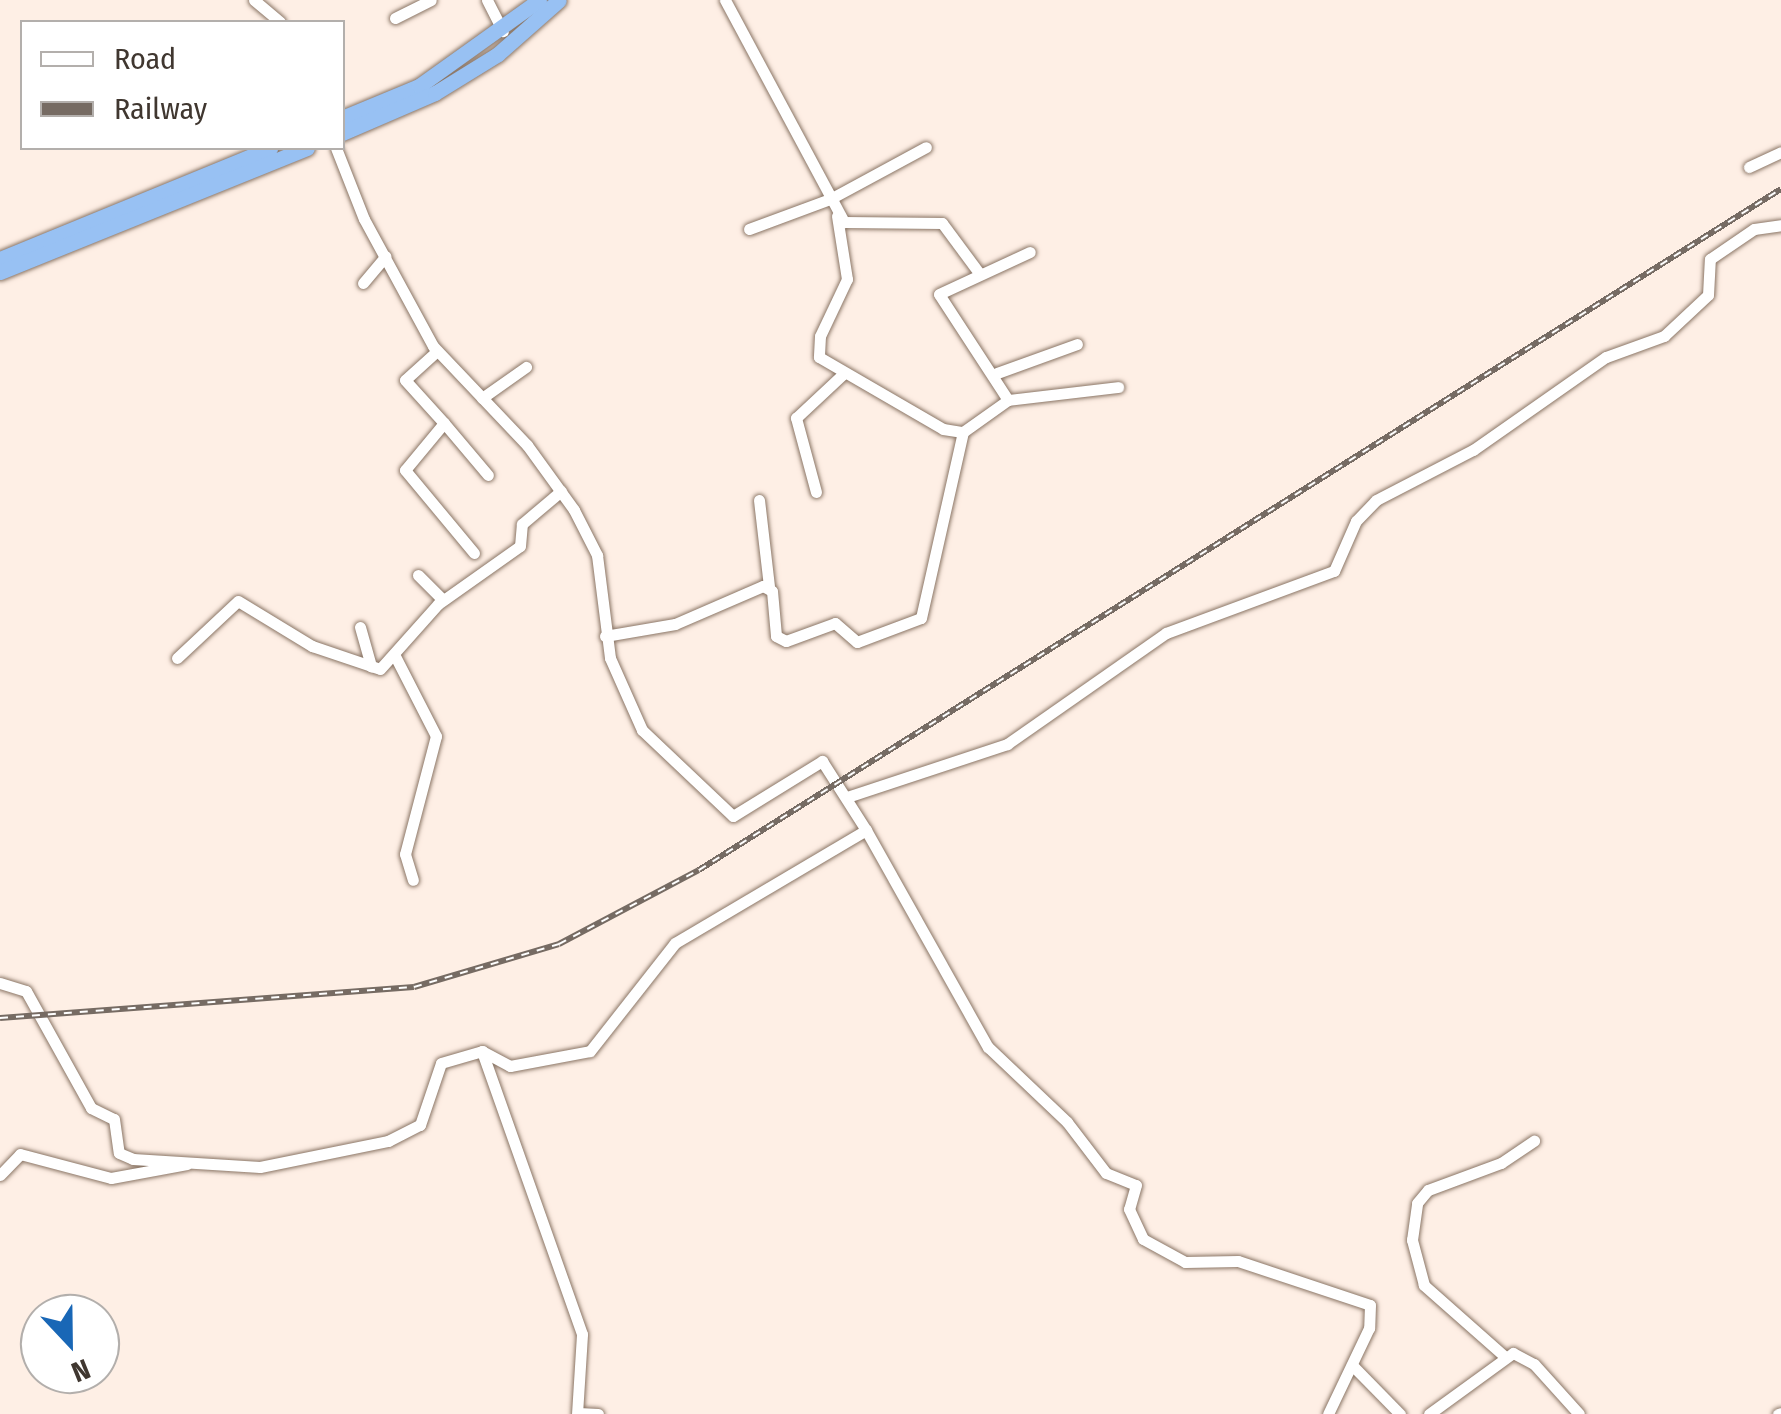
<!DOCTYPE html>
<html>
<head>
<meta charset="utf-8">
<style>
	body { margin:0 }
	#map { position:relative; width:1781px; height:1414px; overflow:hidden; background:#feefe5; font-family:"Fira Sans Condensed",sans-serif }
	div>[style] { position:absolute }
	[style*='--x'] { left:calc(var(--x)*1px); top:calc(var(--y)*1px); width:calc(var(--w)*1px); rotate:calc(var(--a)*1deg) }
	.roads { filter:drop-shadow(0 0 2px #8a7565) drop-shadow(0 0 2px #8a7565) }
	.minor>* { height:11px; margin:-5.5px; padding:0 5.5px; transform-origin:5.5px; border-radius:5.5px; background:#fff }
	.highway>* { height:15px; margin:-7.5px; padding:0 7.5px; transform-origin:7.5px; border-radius:7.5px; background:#98c1f3 }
	.rail>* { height:6px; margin-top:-3px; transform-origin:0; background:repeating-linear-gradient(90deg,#fff 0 8px,#766b63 0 16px); box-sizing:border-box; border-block:2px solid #766b63 }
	span { translate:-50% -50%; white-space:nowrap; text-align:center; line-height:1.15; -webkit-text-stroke:10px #fff; paint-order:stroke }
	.legend { position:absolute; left:20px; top:20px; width:325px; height:130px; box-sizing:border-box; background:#fff; border:2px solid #b3afac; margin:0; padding:12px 18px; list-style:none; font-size:30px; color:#403730 }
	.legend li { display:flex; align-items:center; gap:20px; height:50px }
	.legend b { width:50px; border:2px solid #b3afac }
	.north { position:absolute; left:20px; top:1294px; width:100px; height:100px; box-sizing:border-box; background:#fff; border:2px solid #b3afac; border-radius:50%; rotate:158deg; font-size:28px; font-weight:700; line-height:40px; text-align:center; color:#403730 }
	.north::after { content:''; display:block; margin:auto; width:35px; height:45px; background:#1967b6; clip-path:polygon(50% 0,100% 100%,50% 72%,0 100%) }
</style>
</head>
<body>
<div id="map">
	<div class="roads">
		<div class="minor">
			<div style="--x:254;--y:0;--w:34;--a:40"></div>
			<div style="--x:487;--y:0;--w:35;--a:63"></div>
			<div style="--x:725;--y:0;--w:252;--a:61.8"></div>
			<div style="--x:844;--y:222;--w:98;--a:0.6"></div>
			<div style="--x:942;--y:223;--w:62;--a:53.5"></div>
			<div style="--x:395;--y:18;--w:40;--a:-26.6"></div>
			<div style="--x:336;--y:148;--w:76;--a:68.5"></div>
			<div style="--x:364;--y:219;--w:145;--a:61.5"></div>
			<div style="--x:433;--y:346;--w:137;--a:46.5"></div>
			<div style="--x:527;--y:445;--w:80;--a:54.1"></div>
			<div style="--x:574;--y:510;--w:51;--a:62.9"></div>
			<div style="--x:597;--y:555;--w:104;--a:82.8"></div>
			<div style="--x:610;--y:658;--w:79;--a:66"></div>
			<div style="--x:642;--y:730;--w:125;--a:43.4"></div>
			<div style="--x:733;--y:816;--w:105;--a:-31.7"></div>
			<div style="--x:822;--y:761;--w:82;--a:57.5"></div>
			<div style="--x:1749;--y:167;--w:35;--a:-25"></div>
			<div style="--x:837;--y:216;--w:64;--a:81"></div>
			<div style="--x:847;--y:279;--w:63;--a:115.3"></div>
			<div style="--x:820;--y:336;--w:21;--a:93"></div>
			<div style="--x:819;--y:357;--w:143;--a:30.1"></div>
			<div style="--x:943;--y:429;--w:20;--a:9"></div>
			<div style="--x:749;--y:229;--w:86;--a:-20.3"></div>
			<div style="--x:830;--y:199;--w:109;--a:-28.4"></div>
			<div style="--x:363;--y:283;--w:35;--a:-50"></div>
			<div style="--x:437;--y:351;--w:43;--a:137.8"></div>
			<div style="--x:405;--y:380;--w:58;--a:47.8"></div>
			<div style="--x:444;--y:423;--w:61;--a:129.7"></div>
			<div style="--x:405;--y:470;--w:108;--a:50.3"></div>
			<div style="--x:997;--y:373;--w:85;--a:-19.9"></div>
			<div style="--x:482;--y:398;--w:54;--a:-35.2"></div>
			<div style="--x:1008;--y:400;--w:126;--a:-123.1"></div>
			<div style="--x:939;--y:294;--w:100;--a:-24.8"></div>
			<div style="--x:444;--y:423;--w:68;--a:49.8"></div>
			<div style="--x:816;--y:492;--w:77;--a:-105.1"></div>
			<div style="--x:796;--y:418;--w:63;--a:-43.1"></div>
			<div style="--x:759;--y:500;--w:87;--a:83.4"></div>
			<div style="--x:418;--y:575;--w:35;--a:45"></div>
			<div style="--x:360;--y:627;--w:41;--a:74.2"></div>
			<div style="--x:371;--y:666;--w:9;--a:18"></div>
			<div style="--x:380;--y:669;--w:87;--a:-48.3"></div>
			<div style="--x:438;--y:604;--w:100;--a:-35.3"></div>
			<div style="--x:520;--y:546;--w:22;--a:-85"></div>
			<div style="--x:522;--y:524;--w:51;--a:-40.2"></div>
			<div style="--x:605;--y:636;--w:71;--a:-9.7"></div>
			<div style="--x:675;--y:624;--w:96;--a:-23.4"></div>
			<div style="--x:763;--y:586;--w:10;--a:29"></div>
			<div style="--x:772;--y:591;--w:45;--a:84.9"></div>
			<div style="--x:776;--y:636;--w:11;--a:27"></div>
			<div style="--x:786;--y:641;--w:52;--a:-20.2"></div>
			<div style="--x:835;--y:623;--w:29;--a:41"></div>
			<div style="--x:857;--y:642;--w:68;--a:-20.6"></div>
			<div style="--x:921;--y:618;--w:191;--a:-77.3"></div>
			<div style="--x:963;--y:432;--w:55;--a:-35.4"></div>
			<div style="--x:1008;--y:400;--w:111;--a:-6.7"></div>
			<div style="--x:395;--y:656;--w:90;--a:62.9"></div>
			<div style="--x:436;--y:736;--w:122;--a:104.7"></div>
			<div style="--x:405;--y:854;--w:27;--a:73"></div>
			<div style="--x:177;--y:658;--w:83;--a:-43.1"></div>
			<div style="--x:238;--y:601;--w:87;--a:31.3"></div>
			<div style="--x:312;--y:646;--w:62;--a:18.7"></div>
			<div style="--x:847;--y:797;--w:169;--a:-18.3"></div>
			<div style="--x:1007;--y:744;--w:194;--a:-34.9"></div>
			<div style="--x:1166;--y:633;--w:179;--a:-20.3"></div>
			<div style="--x:1334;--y:571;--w:55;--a:-66.3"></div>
			<div style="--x:1356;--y:521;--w:29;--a:-46"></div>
			<div style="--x:1376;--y:500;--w:109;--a:-27.3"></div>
			<div style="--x:1473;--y:450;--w:162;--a:-35"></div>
			<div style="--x:1606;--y:357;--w:62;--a:-19.9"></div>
			<div style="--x:1664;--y:336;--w:60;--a:-43"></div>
			<div style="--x:1708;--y:295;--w:36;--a:-87"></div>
			<div style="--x:1710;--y:259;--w:53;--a:-34.3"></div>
			<div style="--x:1754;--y:229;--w:27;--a:-8"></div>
			<div style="--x:0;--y:983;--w:27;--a:17"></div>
			<div style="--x:26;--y:991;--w:134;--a:60.9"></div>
			<div style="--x:91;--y:1108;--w:25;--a:26"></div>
			<div style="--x:114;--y:1119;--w:34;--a:82"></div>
			<div style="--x:119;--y:1153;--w:15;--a:23"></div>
			<div style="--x:133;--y:1159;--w:127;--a:3.6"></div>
			<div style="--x:260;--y:1167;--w:131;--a:-11.5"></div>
			<div style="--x:388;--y:1141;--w:36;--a:-27"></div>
			<div style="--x:420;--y:1125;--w:65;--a:-71.3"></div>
			<div style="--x:441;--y:1063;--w:43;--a:-16.3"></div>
			<div style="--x:0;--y:1175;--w:29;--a:-46"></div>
			<div style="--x:20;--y:1154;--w:94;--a:14.8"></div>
			<div style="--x:111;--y:1178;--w:77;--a:-10.4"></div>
			<div style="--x:1503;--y:1355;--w:106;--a:-138.5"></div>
			<div style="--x:1424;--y:1285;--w:47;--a:-104.9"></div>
			<div style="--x:1412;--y:1240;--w:37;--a:-82"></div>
			<div style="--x:1417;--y:1203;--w:17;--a:-50"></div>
			<div style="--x:1428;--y:1190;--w:78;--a:-20.3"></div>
			<div style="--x:1501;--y:1163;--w:40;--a:-34"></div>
			<div style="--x:1352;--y:1365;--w:69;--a:45.6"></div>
			<div style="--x:578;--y:1413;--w:20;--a:3"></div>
			<div style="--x:577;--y:1414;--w:80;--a:-86.4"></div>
			<div style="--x:582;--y:1334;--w:300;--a:-109.5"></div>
			<div style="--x:482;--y:1051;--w:32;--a:28"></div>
			<div style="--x:510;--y:1066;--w:81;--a:-10.6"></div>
			<div style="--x:590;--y:1051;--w:137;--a:-51.8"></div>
			<div style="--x:675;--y:943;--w:222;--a:-30.6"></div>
			<div style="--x:866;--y:830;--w:249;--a:60.7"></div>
			<div style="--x:988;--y:1047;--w:109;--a:43.5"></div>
			<div style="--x:1067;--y:1122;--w:64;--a:52.6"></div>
			<div style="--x:1106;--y:1173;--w:32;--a:22"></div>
			<div style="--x:1136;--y:1185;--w:25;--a:106"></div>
			<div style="--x:1129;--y:1209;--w:33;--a:65"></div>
			<div style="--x:1143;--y:1239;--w:48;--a:28.7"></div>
			<div style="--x:1185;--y:1262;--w:53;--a:-1.1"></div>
			<div style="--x:1238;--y:1261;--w:139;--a:18.4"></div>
			<div style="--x:1370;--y:1305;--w:23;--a:92"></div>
			<div style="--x:1369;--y:1328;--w:95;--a:115.5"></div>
			<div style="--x:1429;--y:1414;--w:104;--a:-36"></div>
			<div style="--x:1513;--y:1353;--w:24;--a:28"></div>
			<div style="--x:1534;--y:1364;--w:67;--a:48"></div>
			<div style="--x:1778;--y:1414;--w:3;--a:-18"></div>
		</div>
		<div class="highway">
			<div style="--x:342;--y:118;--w:83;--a:-22.6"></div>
			<div style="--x:419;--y:86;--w:148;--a:-35.6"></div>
			<div style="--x:342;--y:133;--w:101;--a:-23.3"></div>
			<div style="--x:435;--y:93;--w:74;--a:-31.8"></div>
			<div style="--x:498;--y:54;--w:81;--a:-41.5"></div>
			<div style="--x:0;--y:259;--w:292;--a:-22.3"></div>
			<div style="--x:0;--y:272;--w:331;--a:-22"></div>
		</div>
	</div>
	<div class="rail">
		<div style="--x:0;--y:1018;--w:415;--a:-4.3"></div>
		<div style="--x:414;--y:987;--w:151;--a:-16.5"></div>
		<div style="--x:559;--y:944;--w:158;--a:-27.9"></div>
		<div style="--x:699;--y:870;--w:1278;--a:-32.19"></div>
	</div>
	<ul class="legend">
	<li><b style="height:12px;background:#fff"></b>Road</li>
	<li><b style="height:12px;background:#766b63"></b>Railway</li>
	</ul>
	<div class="north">N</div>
</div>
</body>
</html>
